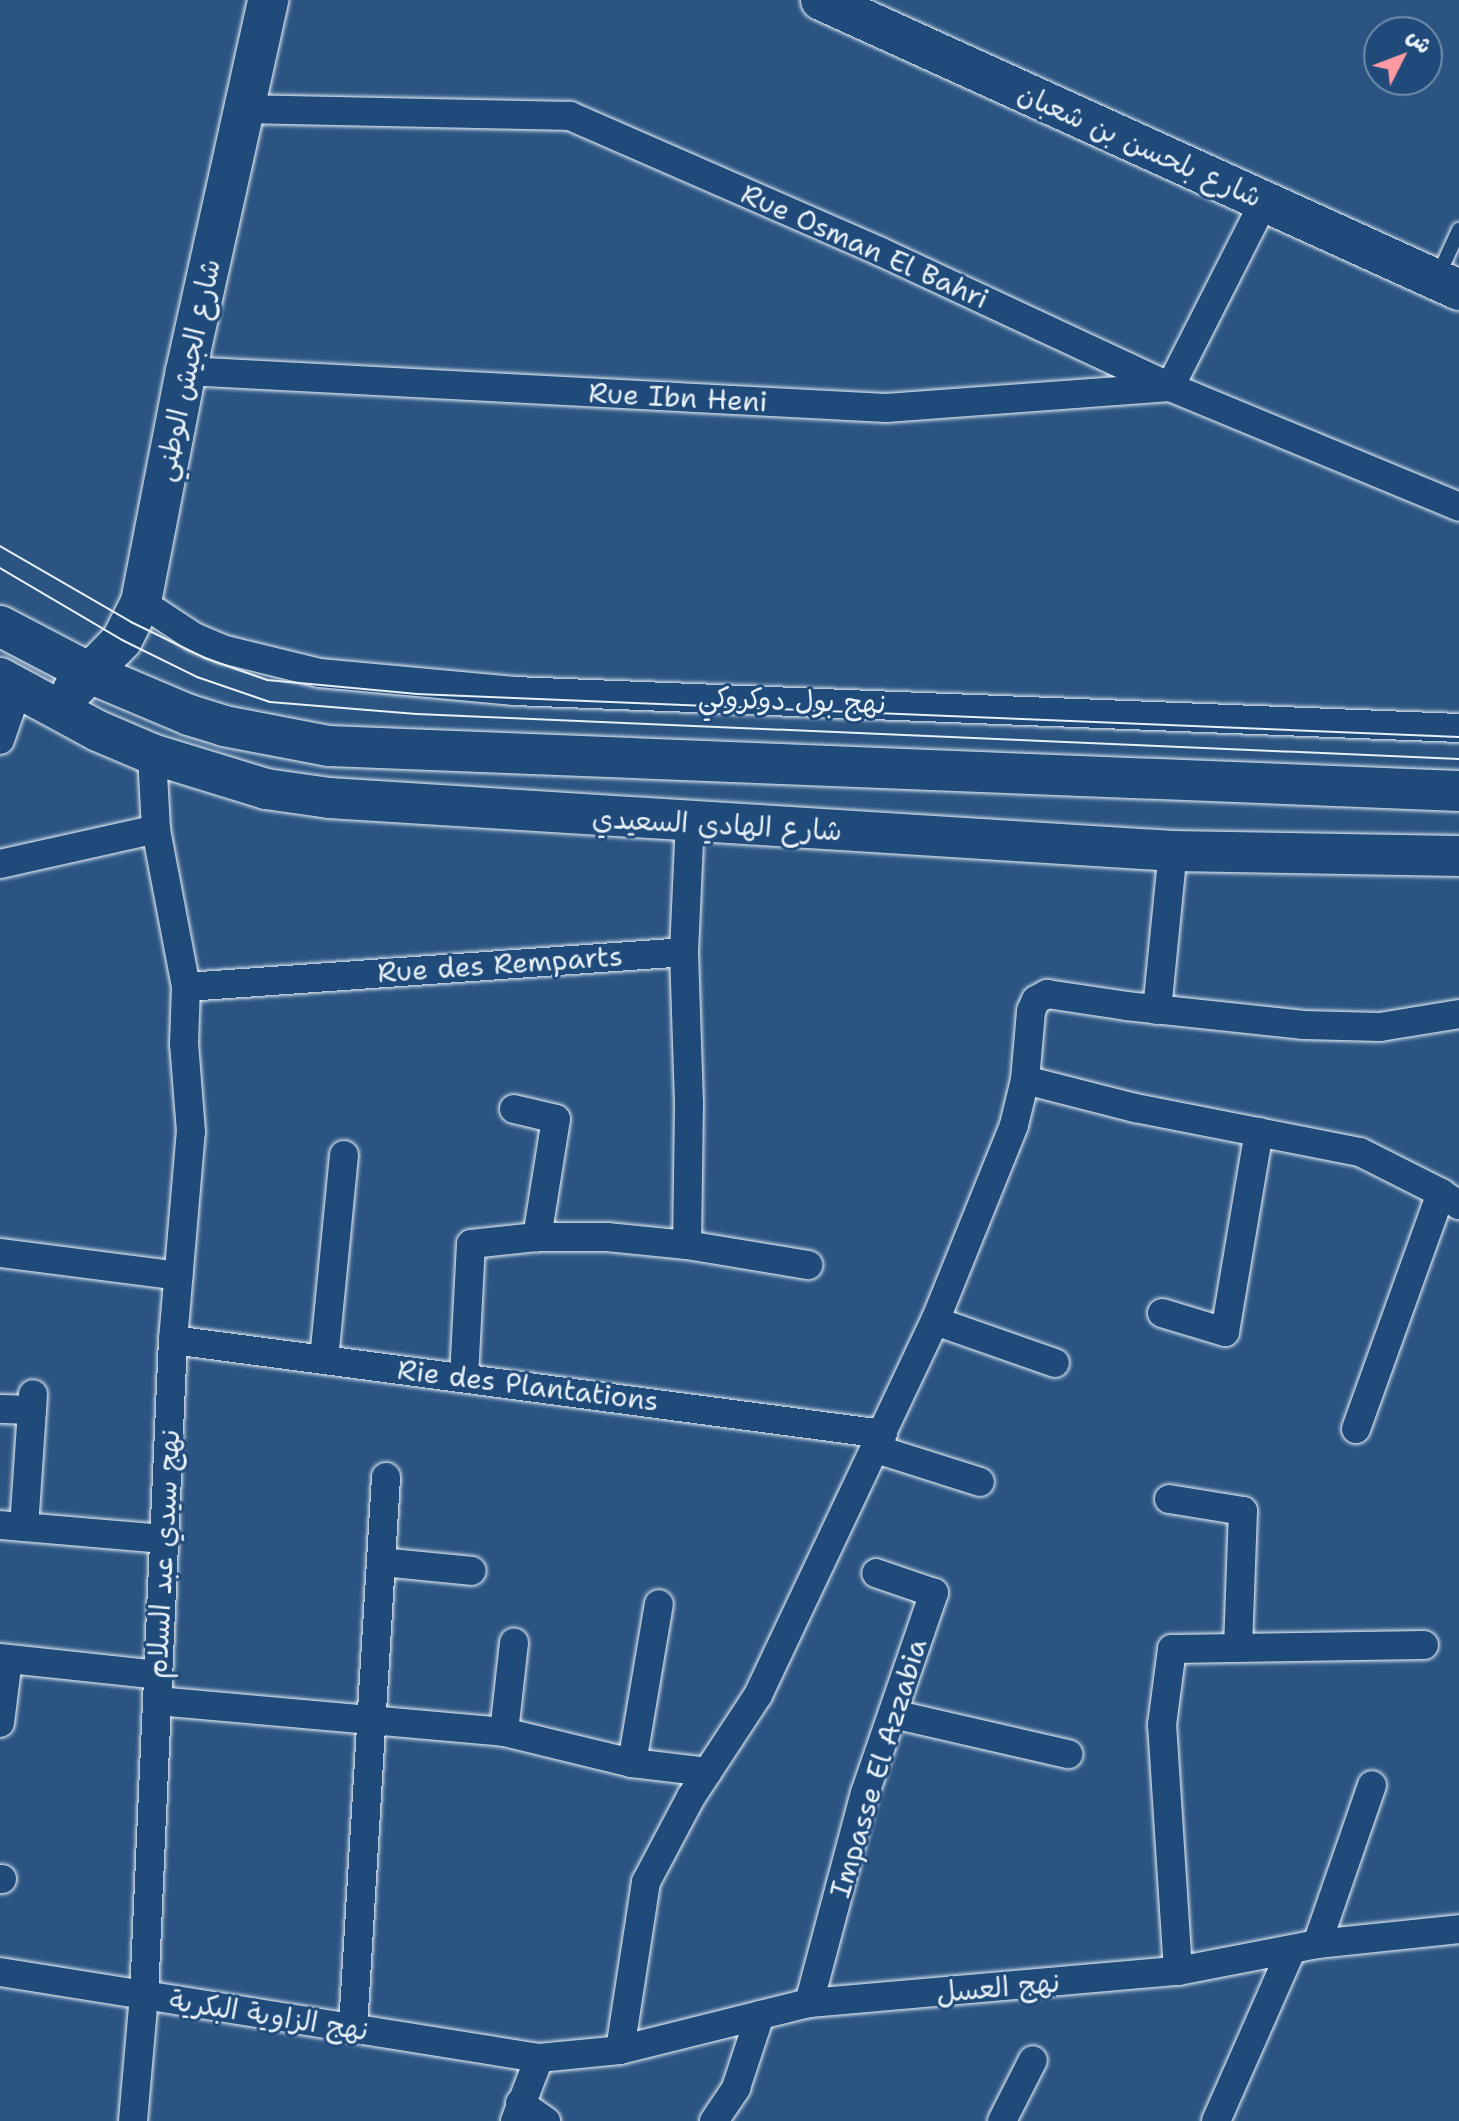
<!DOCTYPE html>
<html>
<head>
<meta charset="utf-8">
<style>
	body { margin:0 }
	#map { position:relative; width:1459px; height:2121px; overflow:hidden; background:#2b5482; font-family:"Shantell Sans","Playpen Sans Arabic",sans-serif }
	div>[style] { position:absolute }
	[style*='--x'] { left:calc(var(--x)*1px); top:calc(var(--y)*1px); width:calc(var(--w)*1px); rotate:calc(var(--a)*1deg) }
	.roads { filter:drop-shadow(0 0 2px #e8f1f8) drop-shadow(0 0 2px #e8f1f8) }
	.lane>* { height:14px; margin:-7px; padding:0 7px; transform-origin:7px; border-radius:7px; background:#1f4a7a }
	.street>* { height:28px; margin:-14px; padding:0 14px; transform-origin:14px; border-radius:14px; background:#1f4a7a }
	.secondary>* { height:40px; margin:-20px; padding:0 20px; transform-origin:20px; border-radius:20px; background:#1f4a7a }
	.tram>* { height:2px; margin:-1px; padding:0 1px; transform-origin:1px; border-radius:1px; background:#e8f1f8 }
	span { translate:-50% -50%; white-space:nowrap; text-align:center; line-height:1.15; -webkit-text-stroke:6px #1f4a7a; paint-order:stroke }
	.street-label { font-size:28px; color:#e8f1f8 }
	.north { position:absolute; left:1363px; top:16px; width:80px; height:80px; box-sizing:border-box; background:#1f4a7a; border:2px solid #6f8dac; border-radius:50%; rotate:48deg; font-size:22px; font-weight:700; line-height:32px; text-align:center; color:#e8f1f8 }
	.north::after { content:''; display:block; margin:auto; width:28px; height:36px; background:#ff9aa2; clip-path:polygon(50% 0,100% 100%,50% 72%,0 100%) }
</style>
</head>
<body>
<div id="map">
	<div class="roads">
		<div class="lane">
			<div style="--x:1438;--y:276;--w:51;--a:-65.5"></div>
		</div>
		<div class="street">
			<div style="--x:243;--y:109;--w:327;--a:1.2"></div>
			<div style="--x:570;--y:116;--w:337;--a:23.6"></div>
			<div style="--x:879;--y:251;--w:321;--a:25"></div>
			<div style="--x:1170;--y:387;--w:313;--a:22.5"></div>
			<div style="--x:186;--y:371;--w:701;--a:3.03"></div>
			<div style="--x:886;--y:408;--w:285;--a:-4.2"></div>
			<div style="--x:1170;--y:387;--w:208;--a:-63.1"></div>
			<div style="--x:141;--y:602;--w:64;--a:33.4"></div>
			<div style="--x:194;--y:637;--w:30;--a:23"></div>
			<div style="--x:222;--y:649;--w:101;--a:13.8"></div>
			<div style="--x:320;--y:673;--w:195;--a:5.3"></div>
			<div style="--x:514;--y:691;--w:946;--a:2.24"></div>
			<div style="--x:0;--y:740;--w:55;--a:-70.9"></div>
			<div style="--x:0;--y:864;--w:160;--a:-12.6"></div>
			<div style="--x:684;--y:952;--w:152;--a:88.1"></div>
			<div style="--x:689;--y:1104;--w:141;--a:90.8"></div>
			<div style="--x:186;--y:987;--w:499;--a:-4"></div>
			<div style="--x:684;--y:952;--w:130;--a:-87.4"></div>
			<div style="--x:1157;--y:1010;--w:160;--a:-84.3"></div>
			<div style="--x:1025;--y:1080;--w:114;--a:14.3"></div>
			<div style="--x:1135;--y:1108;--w:229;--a:11.1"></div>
			<div style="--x:1360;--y:1152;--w:91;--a:26.8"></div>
			<div style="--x:1441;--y:1193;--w:22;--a:34"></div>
			<div style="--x:514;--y:1109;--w:43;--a:13.4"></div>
			<div style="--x:556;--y:1119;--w:120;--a:99.1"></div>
			<div style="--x:0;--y:1253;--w:180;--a:7.3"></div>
			<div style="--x:1162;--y:1313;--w:66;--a:16.8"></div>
			<div style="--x:1225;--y:1332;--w:203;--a:-80.4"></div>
			<div style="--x:935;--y:1321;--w:127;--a:19.3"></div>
			<div style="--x:173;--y:1340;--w:716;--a:7.54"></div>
			<div style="--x:324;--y:1359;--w:205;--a:-84.4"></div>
			<div style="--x:464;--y:1377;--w:133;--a:-87"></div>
			<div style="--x:471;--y:1244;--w:66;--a:-6.1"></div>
			<div style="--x:537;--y:1237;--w:70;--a:0"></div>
			<div style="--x:607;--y:1237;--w:80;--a:5.7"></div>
			<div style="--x:687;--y:1245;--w:123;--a:9.4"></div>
			<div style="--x:0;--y:1409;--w:32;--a:2"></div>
			<div style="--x:1356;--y:1429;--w:251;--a:-70.2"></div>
			<div style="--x:876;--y:1449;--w:109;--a:17.6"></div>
			<div style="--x:1169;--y:1499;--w:75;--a:9.2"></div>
			<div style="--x:1243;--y:1511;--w:137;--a:92.1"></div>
			<div style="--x:0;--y:1525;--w:165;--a:4.9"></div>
			<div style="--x:24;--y:1527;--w:133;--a:-86.1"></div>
			<div style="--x:381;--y:1562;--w:91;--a:5.6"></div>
			<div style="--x:0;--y:1658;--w:159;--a:6.1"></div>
			<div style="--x:157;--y:1701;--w:348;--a:5.1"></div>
			<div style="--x:504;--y:1732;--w:132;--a:13.6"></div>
			<div style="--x:632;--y:1763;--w:76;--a:6.8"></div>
			<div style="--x:893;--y:1714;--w:180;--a:12.9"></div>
			<div style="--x:0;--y:1723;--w:64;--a:-82.9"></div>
			<div style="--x:504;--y:1732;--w:90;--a:-83.6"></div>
			<div style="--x:632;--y:1763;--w:161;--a:-80.4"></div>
			<div style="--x:0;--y:1879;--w:2;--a:0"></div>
			<div style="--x:1317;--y:1944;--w:168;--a:-70.9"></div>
			<div style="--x:1178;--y:1971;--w:247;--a:-93.7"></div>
			<div style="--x:1162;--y:1725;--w:77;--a:-82.5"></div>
			<div style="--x:1172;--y:1649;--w:252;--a:-0.9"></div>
			<div style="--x:0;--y:1972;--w:546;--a:9.07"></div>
			<div style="--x:539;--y:2058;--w:81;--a:-5.6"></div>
			<div style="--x:620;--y:2050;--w:195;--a:-14"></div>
			<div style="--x:809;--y:2003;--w:370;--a:-5"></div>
			<div style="--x:1178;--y:1971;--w:142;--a:-11"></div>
			<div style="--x:1317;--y:1944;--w:143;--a:-6"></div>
			<div style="--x:809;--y:2003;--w:217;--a:-75.1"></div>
			<div style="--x:865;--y:1793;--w:212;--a:-71"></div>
			<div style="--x:934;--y:1593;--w:61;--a:-161"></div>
			<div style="--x:353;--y:2028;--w:552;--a:-86.57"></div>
			<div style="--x:620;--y:2050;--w:170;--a:-81.2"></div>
			<div style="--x:646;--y:1882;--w:96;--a:-62.1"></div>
			<div style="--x:691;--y:1797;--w:122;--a:-56.7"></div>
			<div style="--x:758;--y:1695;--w:414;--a:-64.7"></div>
			<div style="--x:935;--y:1321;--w:211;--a:-68"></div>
			<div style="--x:1014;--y:1125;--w:46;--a:-76.3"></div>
			<div style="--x:1025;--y:1080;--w:69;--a:-85"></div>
			<div style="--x:1031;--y:1011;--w:12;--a:-66"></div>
			<div style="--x:1036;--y:1000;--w:13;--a:-29"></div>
			<div style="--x:1047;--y:994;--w:80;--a:8.6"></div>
			<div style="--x:1126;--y:1006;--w:179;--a:6.1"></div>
			<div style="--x:1304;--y:1025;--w:76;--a:1.5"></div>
			<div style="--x:1380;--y:1027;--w:80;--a:-9.3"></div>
			<div style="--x:520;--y:2103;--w:32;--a:35"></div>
			<div style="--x:133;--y:2121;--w:125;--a:-85"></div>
			<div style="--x:144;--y:1996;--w:657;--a:-87.47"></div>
			<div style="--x:173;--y:1340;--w:209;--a:-85.1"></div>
			<div style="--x:191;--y:1132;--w:88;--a:-94.5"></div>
			<div style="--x:184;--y:1044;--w:57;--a:-88"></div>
			<div style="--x:186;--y:987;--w:161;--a:-100.8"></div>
			<div style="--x:156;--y:829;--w:75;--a:-93.1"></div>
			<div style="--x:515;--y:2121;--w:67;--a:-69.1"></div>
			<div style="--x:714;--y:2121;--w:40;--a:-56"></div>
			<div style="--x:736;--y:2088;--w:77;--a:-71.8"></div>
			<div style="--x:1002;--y:2121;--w:68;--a:-63.1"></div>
			<div style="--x:1216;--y:2121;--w:186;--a:-66.2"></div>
		</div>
		<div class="secondary">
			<div style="--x:821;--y:0;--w:701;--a:24.44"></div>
			<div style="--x:0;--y:626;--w:104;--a:27.6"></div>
			<div style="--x:92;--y:674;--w:105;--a:22.9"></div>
			<div style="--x:189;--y:715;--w:37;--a:17"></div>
			<div style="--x:224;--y:726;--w:107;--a:10.8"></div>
			<div style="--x:329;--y:746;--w:1131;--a:2.28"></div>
			<div style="--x:0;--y:678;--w:111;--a:28.4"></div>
			<div style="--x:98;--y:731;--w:59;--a:23.1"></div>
			<div style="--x:152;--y:754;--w:119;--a:17.1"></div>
			<div style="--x:266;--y:789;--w:64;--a:8.1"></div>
			<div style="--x:329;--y:798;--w:846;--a:3.59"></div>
			<div style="--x:1173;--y:851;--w:286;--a:1"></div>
			<div style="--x:73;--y:690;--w:70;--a:-45.6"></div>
			<div style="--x:122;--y:640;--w:42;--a:-63.4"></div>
			<div style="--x:141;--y:602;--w:235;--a:-79"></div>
			<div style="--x:186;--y:371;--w:380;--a:-77.5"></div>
		</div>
	</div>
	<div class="tram">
		<div style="--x:0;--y:546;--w:151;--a:30.1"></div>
		<div style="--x:131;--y:622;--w:82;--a:25.9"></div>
		<div style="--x:205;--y:658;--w:66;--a:19.5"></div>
		<div style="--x:267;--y:680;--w:151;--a:5.3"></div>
		<div style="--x:417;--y:694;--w:1043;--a:2.36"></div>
		<div style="--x:0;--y:568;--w:142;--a:30.5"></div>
		<div style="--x:122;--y:640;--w:84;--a:26.3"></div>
		<div style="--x:197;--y:677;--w:77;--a:18.9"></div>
		<div style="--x:270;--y:702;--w:147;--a:4.7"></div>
		<div style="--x:417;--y:714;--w:1043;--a:2.47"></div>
	</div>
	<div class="street-label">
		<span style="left:1140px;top:145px;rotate:24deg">شارع بلحسن بن شعبان</span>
		<span style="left:865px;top:246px;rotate:24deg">Rue Osman El Bahri</span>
		<span style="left:187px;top:370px;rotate:-78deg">شارع الجيش الوطني</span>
		<span style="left:678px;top:397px;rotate:3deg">Rue Ibn Heni</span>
		<span style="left:792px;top:700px;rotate:2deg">نهج بول دوكروكي</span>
		<span style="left:717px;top:824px;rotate:3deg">شارع الهادي السعيدي</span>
		<span style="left:500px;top:964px;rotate:-4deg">Rue des Remparts</span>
		<span style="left:528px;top:1385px;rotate:7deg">Rie des Plantations</span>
		<span style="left:163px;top:1554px;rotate:-87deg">نهج سيدي عبد السلام</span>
		<span style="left:878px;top:1768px;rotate:-73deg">Impasse El Azzabia</span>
		<span style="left:998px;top:1987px;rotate:-5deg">نهج العسل</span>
		<span style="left:269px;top:2015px;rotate:9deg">نهج الزاوية البكرية</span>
	</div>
	<div class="north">ش</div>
</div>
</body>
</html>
